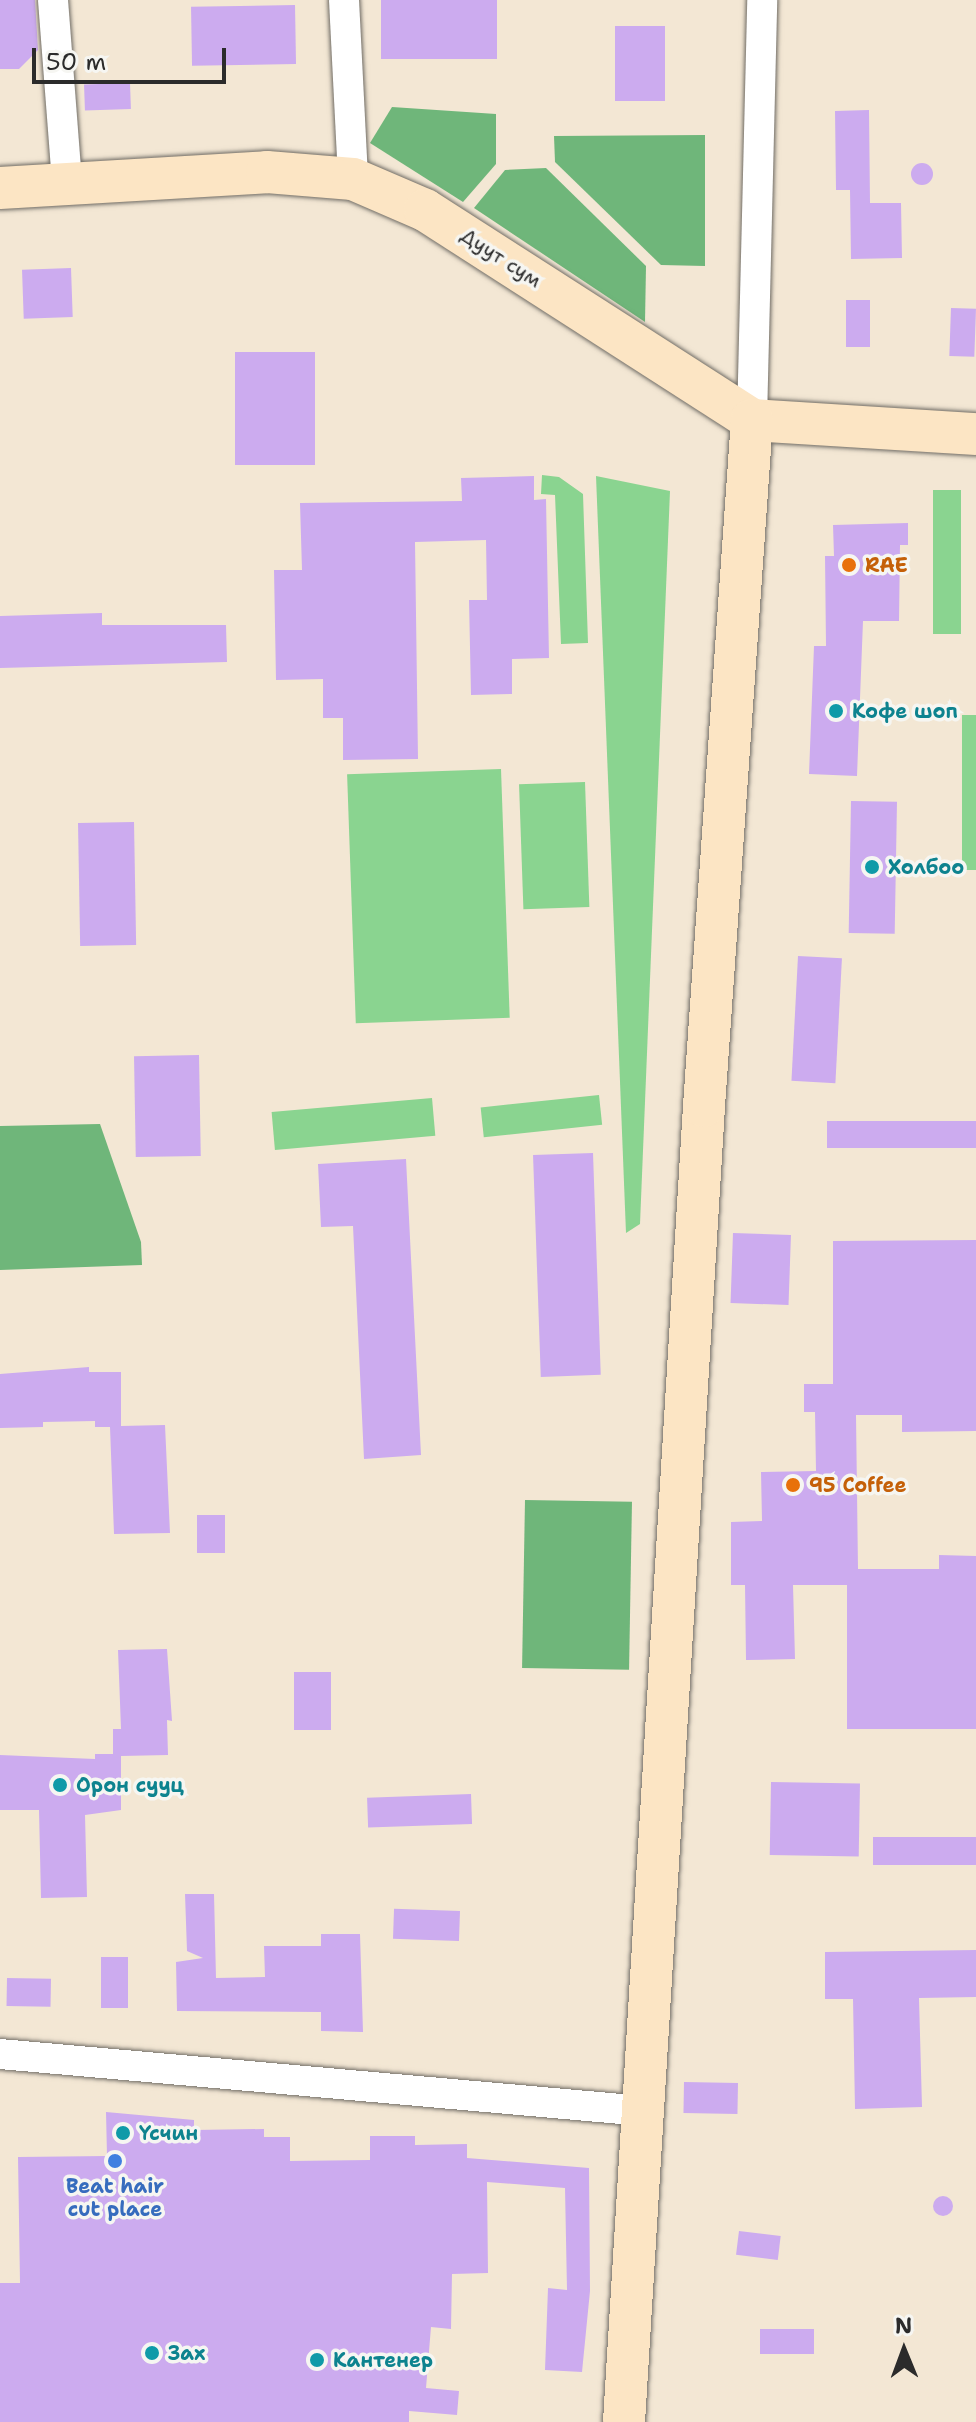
<!DOCTYPE html>
<html>
<head>
<meta charset="utf-8">
<style>
	body { margin:0 }
	#map { position:relative; width:976px; height:2422px; overflow:hidden; background:#f3e7d4; font-family:"Shantell Sans",sans-serif }
	div>[style] { position:absolute }
	[style*='--x'] { left:calc(var(--x)*1px); top:calc(var(--y)*1px); width:calc(var(--w)*1px); rotate:calc(var(--a)*1deg) }
	.green>* { inset:0; background:#8ad490; transform-origin:0 0 }
	.forest>* { inset:0; background:#6fb67a; transform-origin:0 0 }
	.building>* { inset:0; background:#ccabef; transform-origin:0 0 }
	.round { border-radius:50% }
	.roads { filter:drop-shadow(0 0 2px #716d66) drop-shadow(0 0 2px #716d66) }
	.street>* { height:30px; margin:-15px; padding:0 15px; transform-origin:15px; border-radius:15px; background:#fff }
	.secondary>* { height:42px; margin:-21px; padding:0 21px; transform-origin:21px; border-radius:21px; background:#fce5c4 }
	.dots>* { width:22px; height:22px; translate:-50% -50%; box-sizing:border-box; border:4px solid #f6f6f2; border-radius:50% }
	span { translate:-50% -50%; white-space:nowrap; text-align:center; line-height:1.15; -webkit-text-stroke:7px #f6f6f2; paint-order:stroke }
	.street-label { font-size:20px; color:#2b2b2b }
	.food-label { font-size:20px; color:#c56008; font-weight:700 }
	.left { translate:0 -50%; text-align:left }
	.culture-label { font-size:20px; color:#0d838f; font-weight:700 }
	.shop-label { font-size:20px; color:#366cbe; font-weight:700 }
	.north { position:absolute; left:864px; top:2310px; width:80px; height:80px; -webkit-text-stroke:6px #f6f6f2; paint-order:stroke; rotate:359deg; font-size:22px; font-weight:700; line-height:32px; text-align:center; color:#2b2b2b }
	.north::after { content:''; display:block; margin:auto; width:28px; height:36px; background:#2b2b2b; clip-path:polygon(50% 0,100% 100%,50% 72%,0 100%) }
	.scale { position:absolute; left:32px; top:48px; width:194px; height:36px; box-sizing:border-box; border:4px solid #2b2b2b; border-top:0; padding-left:10px; font-size:24px; line-height:28px; white-space:nowrap; color:#2b2b2b; -webkit-text-stroke:6px #f6f6f2; paint-order:stroke }
</style>
</head>
<body>
<div id="map">
	<div class="green">
		<div style="clip-path:polygon(542px 475px,559px 477px,583px 494px,588px 643px,561px 644px,555px 495px,541px 494px)"></div>
		<div style="clip-path:polygon(596px 476px,670px 491px,640px 1224px,626px 1233px)"></div>
		<div style="left:933px;top:490px;width:28px;height:144px"></div>
		<div style="left:962px;top:715px;width:14px;height:155px"></div>
		<div style="left:501px;top:769px;width:249px;height:154px;rotate:88deg"></div>
		<div style="left:585px;top:782px;width:125px;height:66px;rotate:88deg"></div>
		<div style="left:599px;top:1095px;width:30px;height:119px;rotate:84deg"></div>
		<div style="left:432px;top:1098px;width:38px;height:161px;rotate:85deg"></div>
	</div>
	<div class="forest">
		<div style="clip-path:polygon(392px 107px,496px 114px,496px 164px,463px 202px,370px 143px)"></div>
		<div style="clip-path:polygon(705px 135px,705px 266px,661px 265px,555px 162px,554px 136px)"></div>
		<div style="clip-path:polygon(546px 168px,646px 266px,645px 322px,474px 208px,505px 170px)"></div>
		<div style="clip-path:polygon(100px 1124px,141px 1242px,142px 1265px,0 1270px,0 1126px)"></div>
		<div style="left:525px;top:1500px;width:107px;height:168px;rotate:1deg"></div>
	</div>
	<div class="building">
		<div style="clip-path:polygon(0 0,35px 0,38px 50px,19px 69px,0 69px)"></div>
		<div style="left:381px;top:0;width:116px;height:59px"></div>
		<div style="left:295px;top:5px;width:59px;height:104px;rotate:89deg"></div>
		<div style="left:615px;top:26px;width:50px;height:75px"></div>
		<div style="left:130px;top:83px;width:26px;height:46px;rotate:88deg"></div>
		<div style="clip-path:polygon(869px 110px,870px 203px,901px 203px,902px 258px,851px 259px,850px 190px,836px 190px,835px 111px)"></div>
		<div class="round" style="left:911px;top:163px;width:22px;height:22px"></div>
		<div style="left:71px;top:268px;width:49px;height:49px;rotate:88deg"></div>
		<div style="left:846px;top:300px;width:24px;height:47px"></div>
		<div style="left:951px;top:308px;width:25px;height:48px;rotate:2deg"></div>
		<div style="left:235px;top:352px;width:80px;height:113px"></div>
		<div style="clip-path:polygon(534px 476px,534px 500px,546px 499px,549px 658px,512px 659px,512px 694px,471px 695px,469px 600px,487px 600px,486px 540px,415px 542px,418px 759px,343px 760px,343px 718px,323px 718px,323px 679px,276px 680px,274px 570px,302px 570px,300px 503px,462px 501px,461px 478px)"></div>
		<div style="clip-path:polygon(908px 523px,908px 545px,900px 545px,899px 621px,863px 621px,857px 776px,809px 774px,814px 646px,826px 646px,825px 556px,834px 556px,833px 525px)"></div>
		<div style="clip-path:polygon(102px 613px,102px 625px,226px 625px,227px 662px,0 668px,0 616px)"></div>
		<div style="left:851px;top:801px;width:46px;height:132px;rotate:1deg"></div>
		<div style="left:134px;top:822px;width:123px;height:56px;rotate:89deg"></div>
		<div style="left:798px;top:956px;width:44px;height:125px;rotate:3deg"></div>
		<div style="left:199px;top:1055px;width:101px;height:65px;rotate:89deg"></div>
		<div style="left:976px;top:1121px;width:27px;height:149px;rotate:90deg"></div>
		<div style="left:593px;top:1153px;width:222px;height:60px;rotate:88deg"></div>
		<div style="clip-path:polygon(406px 1159px,421px 1455px,364px 1459px,353px 1226px,321px 1227px,318px 1164px)"></div>
		<div style="left:733px;top:1233px;width:58px;height:70px;rotate:2deg"></div>
		<div style="clip-path:polygon(976px 1240px,976px 1431px,902px 1432px,902px 1415px,856px 1415px,858px 1569px,939px 1569px,939px 1555px,976px 1556px,976px 1729px,847px 1729px,847px 1585px,793px 1585px,795px 1659px,746px 1660px,745px 1585px,731px 1585px,731px 1522px,762px 1521px,761px 1472px,816px 1471px,815px 1412px,804px 1412px,804px 1384px,833px 1384px,833px 1241px)"></div>
		<div style="clip-path:polygon(89px 1367px,89px 1372px,121px 1372px,121px 1426px,165px 1425px,170px 1533px,114px 1534px,110px 1427px,95px 1427px,95px 1421px,43px 1422px,43px 1427px,0 1428px,0 1374px)"></div>
		<div style="left:197px;top:1515px;width:28px;height:38px"></div>
		<div style="clip-path:polygon(167px 1649px,172px 1721px,167px 1720px,168px 1755px,121px 1756px,121px 1810px,85px 1815px,87px 1897px,41px 1898px,39px 1810px,0 1810px,0 1755px,95px 1759px,95px 1754px,113px 1754px,113px 1729px,121px 1729px,118px 1650px)"></div>
		<div style="left:294px;top:1672px;width:37px;height:58px"></div>
		<div style="left:771px;top:1782px;width:89px;height:73px;rotate:1deg"></div>
		<div style="left:471px;top:1794px;width:30px;height:104px;rotate:88deg"></div>
		<div style="left:976px;top:1837px;width:28px;height:103px;rotate:90deg"></div>
		<div style="clip-path:polygon(185px 1894px,214px 1894px,216px 1978px,265px 1977px,264px 1946px,321px 1946px,321px 1934px,360px 1934px,363px 2032px,321px 2031px,321px 2012px,177px 2011px,176px 1962px,203px 1958px,187px 1951px)"></div>
		<div style="left:460px;top:1911px;width:30px;height:66px;rotate:92deg"></div>
		<div style="clip-path:polygon(976px 1950px,976px 1997px,919px 1998px,922px 2107px,855px 2109px,853px 1999px,825px 1999px,825px 1952px)"></div>
		<div style="left:101px;top:1957px;width:27px;height:51px"></div>
		<div style="left:7px;top:1978px;width:44px;height:28px;rotate:1deg"></div>
		<div style="left:684px;top:2082px;width:54px;height:31px;rotate:1deg"></div>
		<div style="clip-path:polygon(106px 2112px,194px 2120px,194px 2130px,264px 2129px,264px 2137px,290px 2137px,290px 2161px,370px 2160px,370px 2136px,415px 2136px,415px 2145px,467px 2144px,467px 2158px,589px 2168px,590px 2291px,582px 2372px,545px 2370px,548px 2288px,567px 2290px,565px 2188px,487px 2182px,488px 2273px,452px 2274px,451px 2329px,431px 2327px,426px 2388px,459px 2391px,457px 2415px,409px 2411px,409px 2422px,0 2422px,0 2283px,20px 2283px,18px 2157px,107px 2156px)"></div>
		<div class="round" style="left:933px;top:2196px;width:20px;height:20px"></div>
		<div style="left:739px;top:2231px;width:42px;height:24px;rotate:7deg"></div>
		<div style="left:814px;top:2329px;width:25px;height:54px;rotate:90deg"></div>
	</div>
	<div class="roads">
		<div class="street">
			<div style="--x:53;--y:0;--w:185;--a:85.6"></div>
			<div style="--x:344;--y:0;--w:179;--a:87.1"></div>
			<div style="--x:752;--y:420;--w:420;--a:-88.6"></div>
			<div style="--x:0;--y:2054;--w:647;--a:5.06"></div>
		</div>
		<div class="secondary">
			<div style="--x:0;--y:188;--w:267;--a:-3.4"></div>
			<div style="--x:267;--y:172;--w:86;--a:4.7"></div>
			<div style="--x:353;--y:179;--w:78;--a:23.3"></div>
			<div style="--x:425;--y:210;--w:389;--a:32.7"></div>
			<div style="--x:752;--y:420;--w:224;--a:3.6"></div>
			<div style="--x:624;--y:2422;--w:1318;--a:-86.52"></div>
			<div style="--x:704;--y:1106;--w:688;--a:-86"></div>
		</div>
	</div>
	<div class="dots">
		<div style="left:849px;top:565px;background:#e8710a"></div>
		<div style="left:836px;top:711px;background:#0f9aa8"></div>
		<div style="left:872px;top:867px;background:#0f9aa8"></div>
		<div style="left:793px;top:1485px;background:#e8710a"></div>
		<div style="left:60px;top:1785px;background:#0f9aa8"></div>
		<div style="left:123px;top:2133px;background:#0f9aa8"></div>
		<div style="left:115px;top:2161px;background:#3f7fe0"></div>
		<div style="left:152px;top:2353px;background:#0f9aa8"></div>
		<div style="left:317px;top:2360px;background:#0f9aa8"></div>
	</div>
	<div class="street-label">
		<span style="left:501px;top:258px;rotate:33deg">Дуут сум</span>
	</div>
	<div class="food-label">
		<span class="left" style="left:865px;top:565px">RAE</span>
		<span class="left" style="left:809px;top:1485px">95 Coffee</span>
	</div>
	<div class="culture-label">
		<span class="left" style="left:852px;top:711px">Кофе шоп</span>
		<span class="left" style="left:888px;top:867px">Холбоо</span>
		<span class="left" style="left:76px;top:1785px">Орон сууц</span>
		<span class="left" style="left:139px;top:2133px">Үсчин</span>
		<span class="left" style="left:168px;top:2353px">Зах</span>
		<span class="left" style="left:333px;top:2360px">Кантенер</span>
	</div>
	<div class="shop-label">
		<span style="left:115px;top:2198px">Beat hair<br>cut place</span>
	</div>
	<div class="north">N</div>
	<div class="scale">50 m</div>
</div>
</body>
</html>
